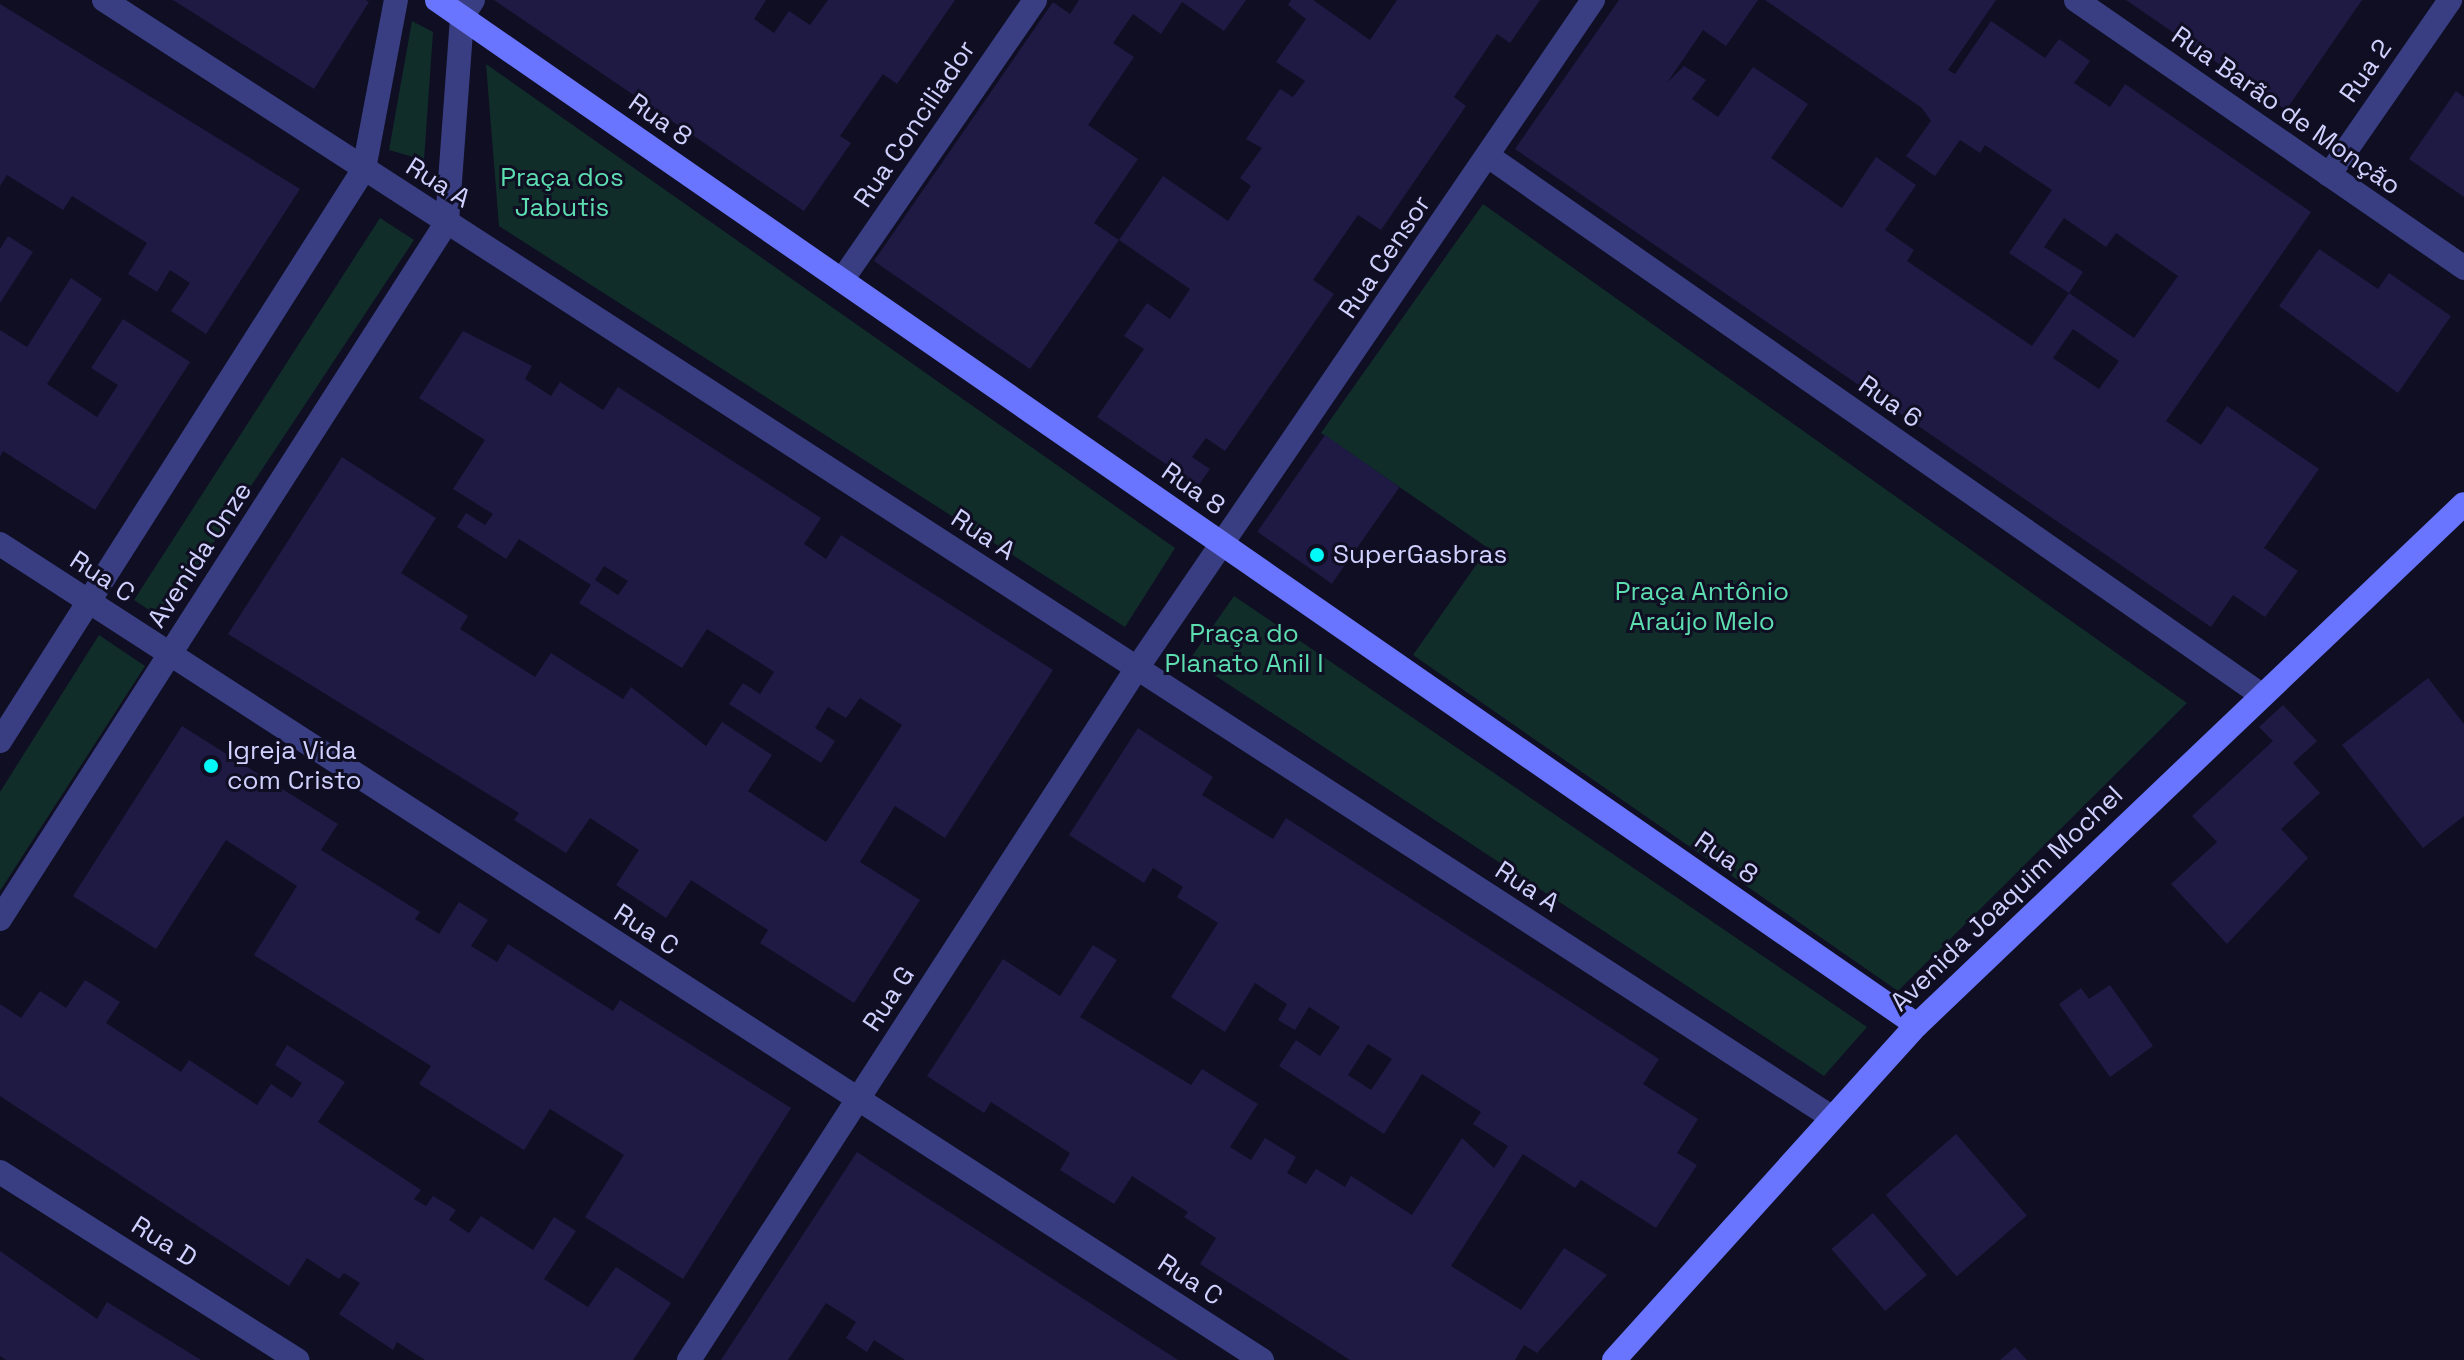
<!DOCTYPE html>
<html>
<head>
<meta charset="utf-8">
<style>
	body { margin:0 }
	#map { position:relative; width:2464px; height:1360px; overflow:hidden; background:#0f0e23; font-family:"Space Grotesk",sans-serif }
	div>[style] { position:absolute }
	[style*='--x'] { left:calc(var(--x)*1px); top:calc(var(--y)*1px); width:calc(var(--w)*1px); rotate:calc(var(--a)*1deg) }
	.green>* { inset:0; background:#112d29 }
	.building>* { inset:0; background:#1e1a44; transform-origin:0 0 }
	.street>* { height:24px; margin:-12px; padding:0 12px; transform-origin:12px; border-radius:12px; background:#393e82 }
	.secondary>* { height:24px; margin:-12px; padding:0 12px; transform-origin:12px; border-radius:12px; background:#6975fe }
	.dots>* { width:22px; height:22px; translate:-50% -50%; box-sizing:border-box; border:4px solid #0f0e23; border-radius:50% }
	span { translate:-50% -50%; white-space:nowrap; text-align:center; line-height:1.15; -webkit-text-stroke:6px #0f0e23; paint-order:stroke }
	.street-label { font-size:26px; color:#d1d1ff }
	.park-label { font-size:26px; color:#5ddeb0 }
	.poi-label { font-size:26px; color:#d1d1ff }
	.left { translate:0 -50%; text-align:left }
</style>
</head>
<body>
<div id="map">
	<div class="green">
		<div style="clip-path:polygon(412px 21px,433px 32px,424px 160px,389px 150px)"></div>
		<div style="clip-path:polygon(486px 64px,1175px 548px,1125px 627px,499px 226px)"></div>
		<div style="clip-path:polygon(1483px 204px,2187px 703px,1898px 991px,1413px 655px,1488px 548px,1321px 433px)"></div>
		<div style="clip-path:polygon(380px 218px,414px 240px,163px 619px,134px 600px)"></div>
		<div style="clip-path:polygon(1234px 596px,1867px 1027px,1824px 1076px,1190px 659px)"></div>
		<div style="clip-path:polygon(99px 635px,145px 666px,0 891px,0 792px)"></div>
	</div>
	<div class="building">
		<div style="clip-path:polygon(173px 0,366px 0,369px 2px,314px 89px)"></div>
		<div style="clip-path:polygon(494px 0,766px 0,754px 19px,774px 33px,789px 11px,810px 25px,828px 0,955px 0,897px 84px,883px 74px,840px 136px,851px 143px,804px 211px)"></div>
		<div style="clip-path:polygon(1079px 0,1246px 0,1224px 31px,1182px 2px,1161px 34px,1133px 14px,1113px 43px,1134px 57px,1088px 125px,1138px 159px,1094px 223px,1119px 240px,1030px 369px,874px 261px,1053px 2px,1070px 14px)"></div>
		<div style="clip-path:polygon(1291px 0,1313px 0,1370px 40px,1397px 0,1540px 0,1510px 43px,1497px 34px,1454px 97px,1466px 106px,1381px 230px,1358px 215px,1313px 280px,1334px 294px,1225px 451px,1206px 438px,1192px 457px,1210px 469px,1198px 486px,1097px 417px,1144px 349px,1124px 336px,1147px 303px,1170px 319px,1190px 289px,1119px 240px,1163px 176px,1228px 221px,1251px 186px,1240px 178px,1262px 148px,1246px 139px,1280px 89px,1293px 97px,1305px 81px,1276px 62px,1306px 19px,1288px 5px)"></div>
		<div style="clip-path:polygon(evenodd,1619px 0,1758px 0,1726px 46px,1703px 30px,1667px 83px,1684px 66px,1706px 80px,1692px 99px,1718px 117px,1753px 67px,1808px 104px,1771px 158px,1842px 208px,1876px 157px,1916px 185px,1885px 230px,1914px 250px,1907px 261px,2032px 346px,2069px 293px,2009px 253px,2052px 190px,1985px 145px,1980px 153px,1960px 140px,1935px 176px,1906px 156px,1931px 121px,1922px 108px,1765px 0,1996px 0,1948px 70px,1955px 74px,1991px 21px,2045px 58px,2059px 39px,2090px 61px,2074px 83px,2110px 107px,2125px 84px,2311px 212px,2166px 421px,2201px 445px,2227px 406px,2319px 469px,2264px 548px,2298px 571px,2265px 617px,2233px 595px,2211px 627px,1515px 149px,1619px 0,2064px 218px,2106px 247px,2116px 233px,2178px 276px,2134px 338px,2069px 293px,2083px 272px,2044px 247px,2064px 218px,1619px 0,2073px 329px,2119px 361px,2099px 389px,2053px 358px,2073px 329px)"></div>
		<div style="clip-path:polygon(2126px 0,2362px 0,2286px 110px)"></div>
		<div style="clip-path:polygon(0 4px,300px 189px,206px 334px,171px 311px,190px 283px,170px 270px,157px 292px,128px 274px,147px 243px,72px 196px,63px 210px,7px 175px,0 186px)"></div>
		<div style="clip-path:polygon(2456px 91px,2464px 97px,2464px 197px,2409px 159px)"></div>
		<div style="clip-path:polygon(8px 236px,33px 252px,0 303px,0 249px)"></div>
		<div style="clip-path:polygon(2319px 249px,2378px 289px,2389px 273px,2451px 316px,2398px 393px,2279px 306px)"></div>
		<div style="clip-path:polygon(71px 278px,102px 299px,47px 384px,97px 417px,118px 385px,91px 368px,123px 319px,190px 362px,95px 510px,3px 451px,0 457px,0 330px,27px 347px)"></div>
		<div style="clip-path:polygon(evenodd,463px 331px,532px 366px,525px 379px,551px 396px,560px 382px,603px 410px,618px 387px,821px 518px,804px 544px,826px 559px,841px 535px,1053px 670px,945px 838px,895px 806px,860px 862px,920px 900px,854px 1003px,760px 943px,768px 930px,691px 880px,666px 918px,616px 885px,639px 850px,590px 818px,566px 853px,514px 820px,519px 813px,228px 634px,342px 457px,436px 518px,401px 573px,468px 616px,460px 629px,535px 677px,551px 653px,623px 699px,631px 687px,706px 746px,722px 722px,772px 755px,748px 791px,826px 842px,902px 725px,860px 698px,846px 718px,828px 707px,815px 728px,835px 741px,821px 763px,729px 704px,743px 683px,760px 694px,774px 672px,759px 662px,707px 629px,682px 668px,579px 603px,591px 585px,519px 539px,506px 559px,457px 527px,466px 513px,485px 525px,493px 514px,453px 489px,485px 440px,419px 398px,463px 331px,604px 566px,628px 581px,618px 595px,595px 580px,604px 566px)"></div>
		<div style="left:1325px;top:435px;width:91px;height:118px;rotate:35deg"></div>
		<div style="clip-path:polygon(2428px 678px,2464px 724px,2464px 816px,2423px 848px,2342px 745px)"></div>
		<div style="clip-path:polygon(2283px 705px,2317px 741px,2293px 763px,2320px 793px,2281px 829px,2308px 858px,2227px 944px,2171px 884px,2217px 842px,2192px 816px,2273px 741px,2259px 727px)"></div>
		<div style="clip-path:polygon(182px 726px,338px 824px,321px 850px,420px 912px,415px 919px,439px 934px,459px 902px,488px 920px,471px 946px,497px 962px,508px 944px,613px 1011px,620px 1000px,791px 1108px,683px 1279px,585px 1217px,624px 1155px,550px 1109px,524px 1150px,419px 1084px,431px 1066px,254px 955px,297px 886px,226px 840px,156px 949px,73px 896px)"></div>
		<div style="clip-path:polygon(evenodd,1138px 728px,1213px 777px,1202px 795px,1273px 839px,1286px 818px,1659px 1059px,1643px 1084px,1698px 1119px,1677px 1153px,1697px 1165px,1656px 1228px,1581px 1180px,1575px 1188px,1523px 1154px,1451px 1266px,1521px 1310px,1564px 1248px,1607px 1275px,1537px 1353px,1524px 1345px,1515px 1360px,1350px 1360px,1200px 1264px,1216px 1238px,1184px 1217px,1188px 1212px,1132px 1176px,1114px 1204px,1060px 1170px,1070px 1153px,991px 1102px,984px 1113px,927px 1076px,1003px 959px,1060px 996px,1093px 945px,1117px 960px,1080px 1017px,1191px 1085px,1202px 1069px,1258px 1104px,1230px 1147px,1251px 1160px,1265px 1138px,1296px 1157px,1287px 1173px,1306px 1184px,1316px 1169px,1345px 1187px,1351px 1176px,1412px 1215px,1462px 1138px,1494px 1168px,1508px 1146px,1473px 1124px,1481px 1112px,1422px 1074px,1384px 1134px,1279px 1066px,1296px 1040px,1320px 1056px,1340px 1027px,1309px 1007px,1295px 1030px,1278px 1020px,1287px 1004px,1255px 983px,1225px 1032px,1171px 997px,1218px 923px,1177px 897px,1183px 887px,1153px 868px,1144px 883px,1069px 835px,1138px 728px,1368px 1044px,1392px 1059px,1371px 1090px,1348px 1075px,1368px 1044px)"></div>
		<div style="clip-path:polygon(85px 980px,120px 1002px,106px 1023px,181px 1072px,189px 1060px,257px 1105px,271px 1084px,292px 1098px,302px 1083px,275px 1065px,287px 1045px,345px 1082px,318px 1122px,421px 1190px,414px 1199px,426px 1206px,433px 1196px,456px 1210px,449px 1220px,469px 1233px,481px 1216px,533px 1250px,554px 1217px,576px 1231px,544px 1279px,588px 1307px,616px 1267px,671px 1303px,633px 1360px,425px 1360px,397px 1342px,393px 1350px,339px 1314px,360px 1283px,344px 1273px,339px 1279px,307px 1258px,289px 1286px,0 1096px,0 1004px,21px 1018px,40px 991px,66px 1008px)"></div>
		<div style="clip-path:polygon(2110px 985px,2153px 1046px,2110px 1077px,2059px 1004px,2081px 988px,2089px 999px)"></div>
		<div style="left:1956px;top:1134px;width:108px;height:93px;rotate:49deg"></div>
		<div style="clip-path:polygon(857px 1152px,878px 1166px,1178px 1360px,905px 1360px,874px 1340px,867px 1352px,846px 1338px,856px 1322px,826px 1303px,788px 1360px,721px 1360px)"></div>
		<div style="left:1873px;top:1213px;width:82px;height:55px;rotate:49deg"></div>
		<div style="clip-path:polygon(0 1251px,97px 1319px,107px 1302px,201px 1360px,6px 1360px,0 1356px)"></div>
		<div style="clip-path:polygon(2015px 1347px,2027px 1360px,2000px 1360px)"></div>
	</div>
	<div class="street">
		<div style="--x:104;--y:0;--w:2057;--a:32.89"></div>
		<div style="--x:2076;--y:0;--w:472;--a:34.6"></div>
		<div style="--x:1488;--y:156;--w:941;--a:34.87"></div>
		<div style="--x:2329;--y:175;--w:213;--a:-55.3"></div>
		<div style="--x:842;--y:280;--w:340;--a:-55.4"></div>
		<div style="--x:0;--y:544;--w:1503;--a:32.89"></div>
		<div style="--x:0;--y:741;--w:678;--a:-57.53"></div>
		<div style="--x:364;--y:169;--w:172;--a:-79.3"></div>
		<div style="--x:0;--y:919;--w:828;--a:-57.33"></div>
		<div style="--x:447;--y:222;--w:206;--a:-85.8"></div>
		<div style="--x:462;--y:17;--w:20;--a:-57"></div>
		<div style="--x:0;--y:1172;--w:352;--a:32.3"></div>
		<div style="--x:689;--y:1360;--w:824;--a:-57.08"></div>
		<div style="--x:1137;--y:668;--w:809;--a:-55.68"></div>
	</div>
	<div class="secondary">
		<div style="--x:437;--y:0;--w:1800;--a:34.71"></div>
		<div style="--x:1614;--y:1360;--w:452;--a:-47.9"></div>
		<div style="--x:1917;--y:1025;--w:755;--a:-43.61"></div>
	</div>
	<div class="dots">
		<div style="left:1317px;top:555px;background:#02f9f7"></div>
		<div style="left:211px;top:766px;background:#02f9f7"></div>
	</div>
	<div class="street-label">
		<span style="left:2366px;top:71px;rotate:-55deg">Rua 2</span>
		<span style="left:2286px;top:111px;rotate:35deg">Rua Barão de Monção</span>
		<span style="left:660px;top:120px;rotate:35deg">Rua 8</span>
		<span style="left:915px;top:124px;rotate:-56deg">Rua Conciliador</span>
		<span style="left:438px;top:183px;rotate:32deg">Rua A</span>
		<span style="left:1385px;top:257px;rotate:-56deg">Rua Censor</span>
		<span style="left:1890px;top:402px;rotate:35deg">Rua 6</span>
		<span style="left:1193px;top:489px;rotate:35deg">Rua 8</span>
		<span style="left:983px;top:535px;rotate:33deg">Rua A</span>
		<span style="left:200px;top:555px;rotate:-57deg">Avenida Onze</span>
		<span style="left:102px;top:577px;rotate:33deg">Rua C</span>
		<span style="left:1726px;top:858px;rotate:35deg">Rua 8</span>
		<span style="left:1527px;top:887px;rotate:33deg">Rua A</span>
		<span style="left:2007px;top:899px;rotate:-44deg">Avenida Joaquim Mochel</span>
		<span style="left:646px;top:930px;rotate:33deg">Rua C</span>
		<span style="left:889px;top:999px;rotate:-57deg">Rua G</span>
		<span style="left:164px;top:1242px;rotate:32deg">Rua D</span>
		<span style="left:1190px;top:1280px;rotate:33deg">Rua C</span>
	</div>
	<div class="park-label">
		<span style="left:562px;top:193px">Praça dos<br>Jabutis</span>
		<span style="left:1702px;top:607px">Praça Antônio<br>Araújo Melo</span>
		<span style="left:1244px;top:649px">Praça do<br>Planato Anil I</span>
	</div>
	<div class="poi-label">
		<span class="left" style="left:1333px;top:555px">SuperGasbras</span>
		<span class="left" style="left:227px;top:766px">Igreja Vida<br>com Cristo</span>
	</div>
</div>
</body>
</html>
